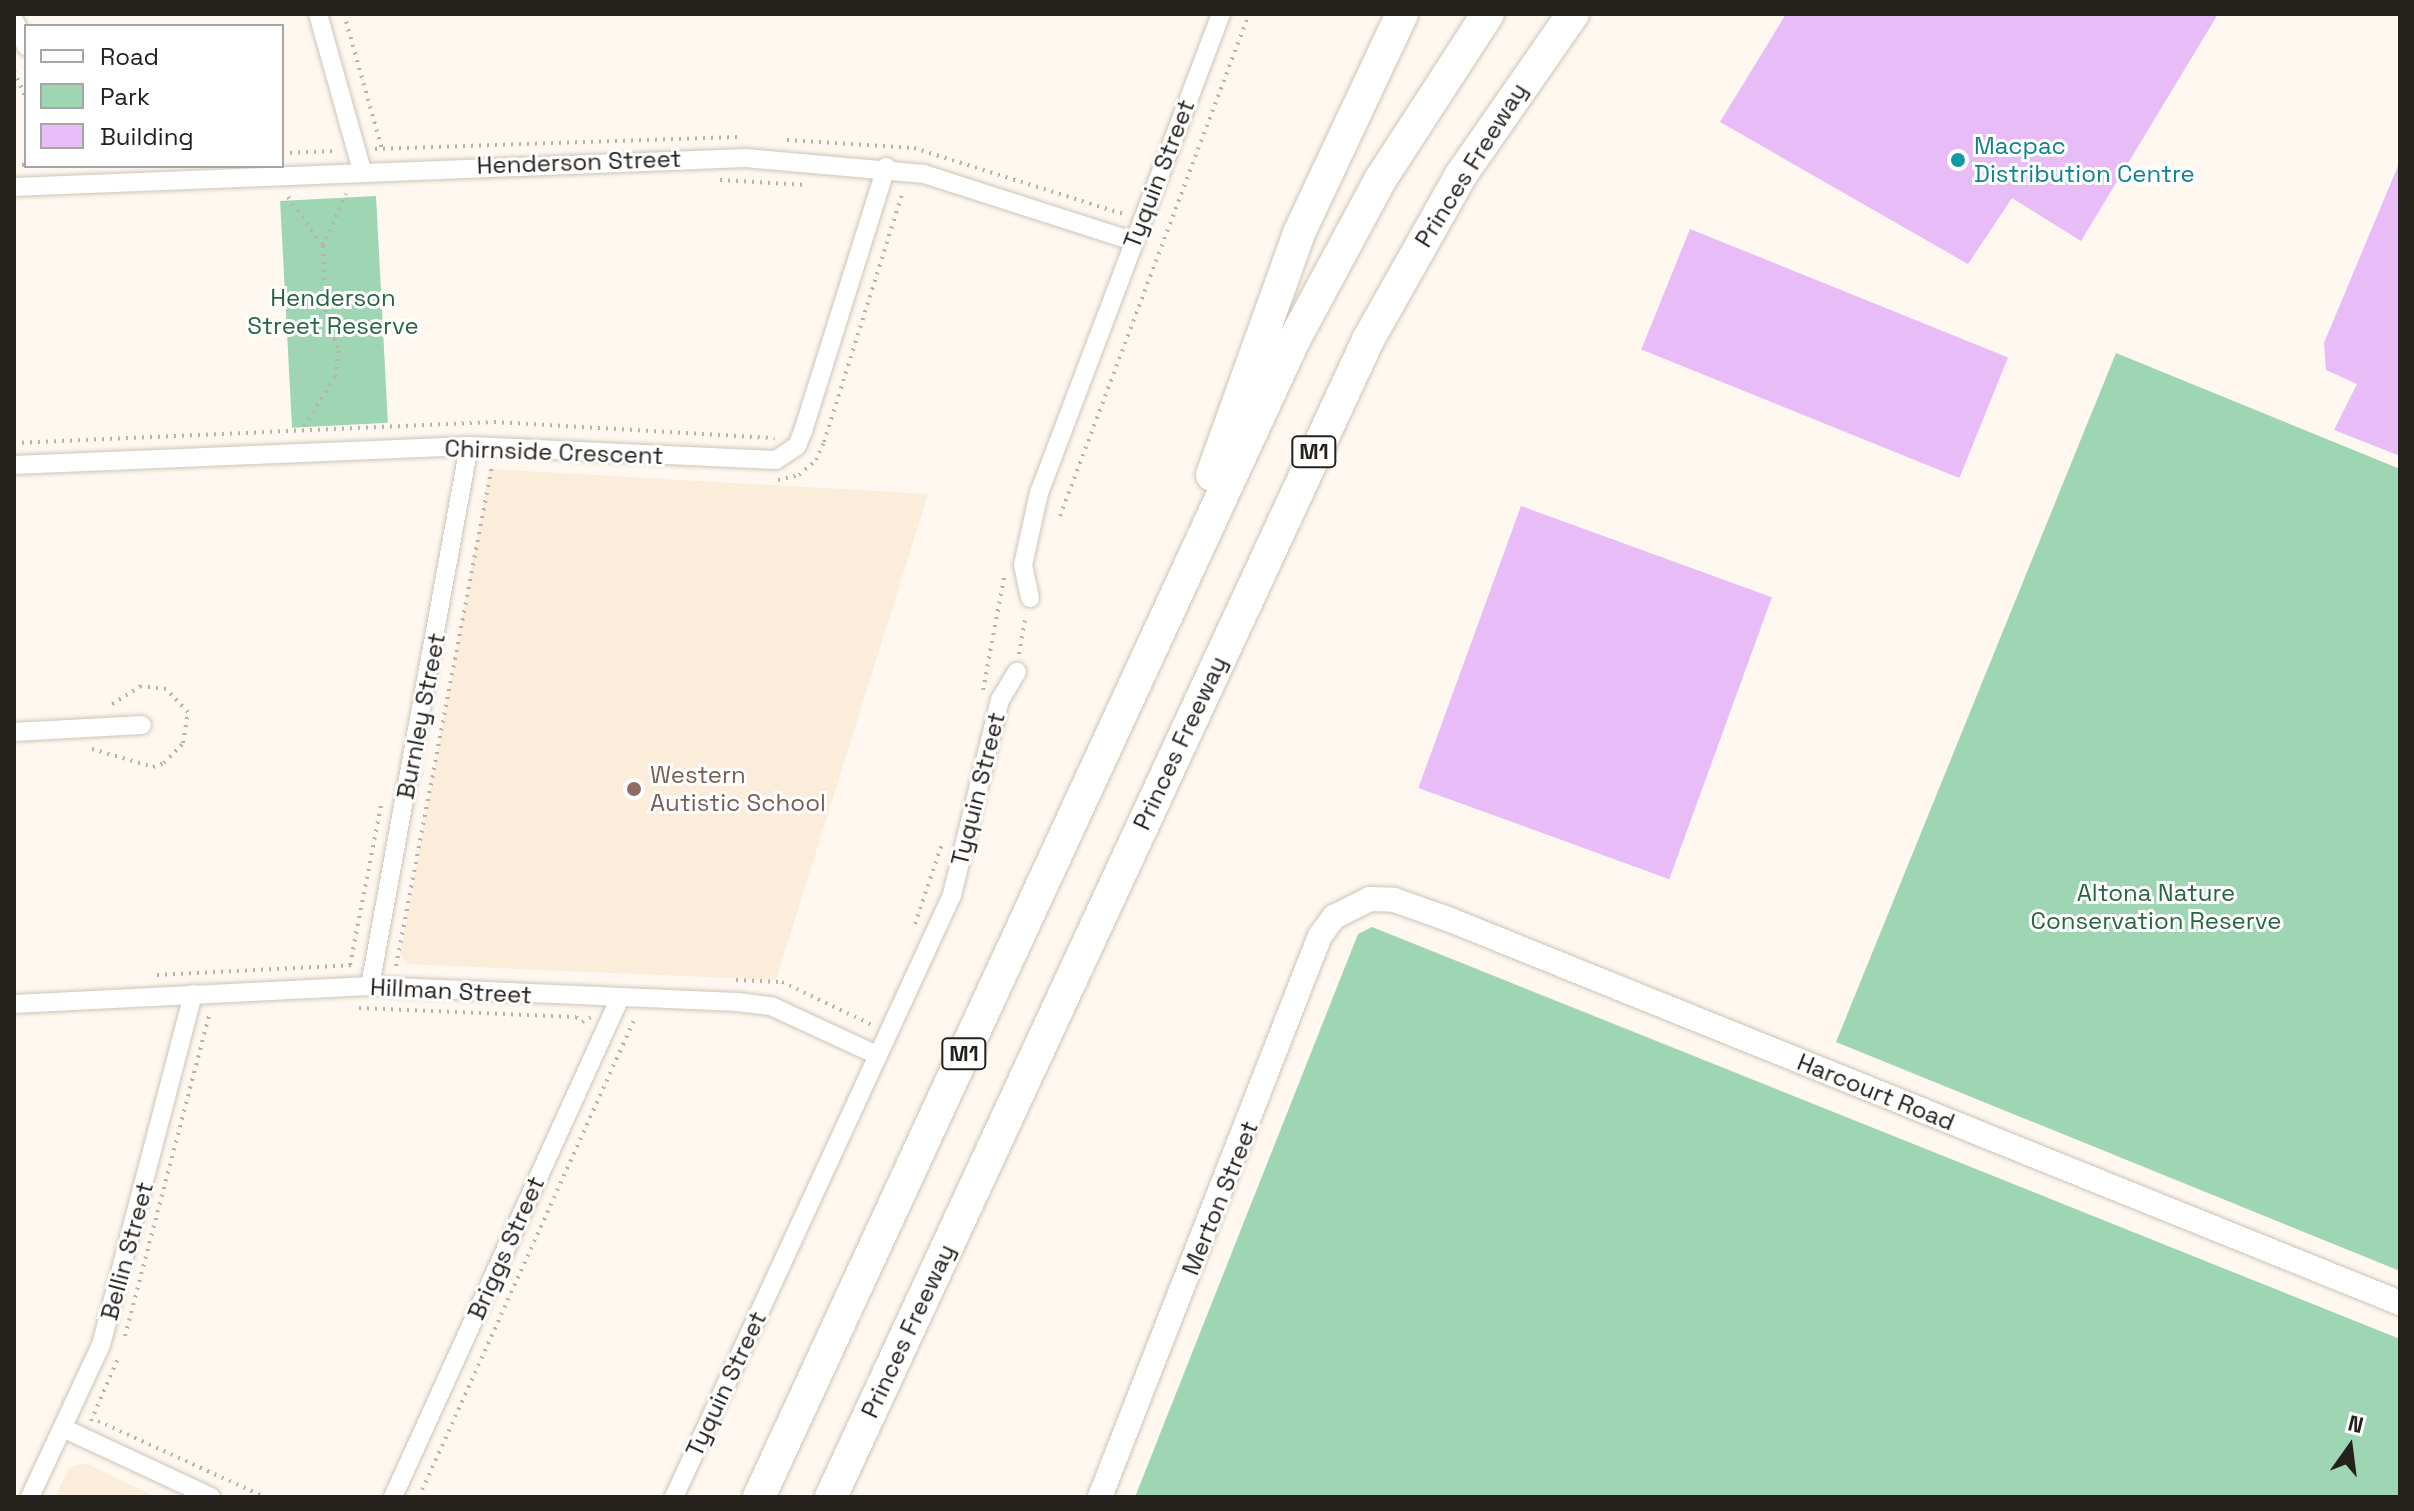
<!DOCTYPE html>
<html>
<head>
<meta charset="utf-8">
<style>
	body { margin:0 }
	#map { position:relative; width:2414px; height:1511px; overflow:hidden; background:#fef8f0; font-family:"Space Grotesk",sans-serif }
	div>[style] { position:absolute }
	[style*='--x'] { left:calc(var(--x)*1px); top:calc(var(--y)*1px); width:calc(var(--w)*1px); rotate:calc(var(--a)*1deg) }
	.education>* { inset:0; background:#fbedd9 }
	.green>* { inset:0; background:#9ed5b2; transform-origin:0 0 }
	.building>* { inset:0; background:#e7bcf7; transform-origin:0 0 }
	.path>* { height:4px; margin-top:-2px; transform-origin:0; background:repeating-linear-gradient(90deg,#b7b2ab 0 2px,transparent 0 8px) }
	.roads { filter:drop-shadow(0 0 2px #cec4b8) drop-shadow(0 0 2px #cec4b8) }
	.street>* { height:18px; margin:-9px; padding:0 9px; transform-origin:9px; border-radius:9px; background:#fff }
	.secondary>* { height:24px; margin:-12px; padding:0 12px; transform-origin:12px; border-radius:12px; background:#fff }
	.highway>* { height:32px; margin:-16px; padding:0 16px; transform-origin:16px; border-radius:16px; background:#fff }
	.dots>* { width:22px; height:22px; translate:-50% -50%; box-sizing:border-box; border:4px solid #fff; border-radius:50% }
	span { translate:-50% -50%; white-space:nowrap; text-align:center; line-height:1.15; -webkit-text-stroke:6px #fff; paint-order:stroke }
	.shield-label span { padding:2px 6px; background:#fff; border:2px solid; border-radius:6px; -webkit-text-stroke-width:0 }
	.shield-label { font-size:22px; color:#24201c; font-weight:700 }
	.culture-label { font-size:24px; color:#0d838f }
	.left { translate:0 -50%; text-align:left }
	.street-label { font-size:24px; color:#24201c }
	.park-label { font-size:24px; color:#256542 }
	.education-label { font-size:24px; color:#785e54 }
	.frame { position:absolute; inset:0; border:16px solid #24201c; pointer-events:none }
	.legend { position:absolute; left:24px; top:24px; width:260px; height:144px; box-sizing:border-box; background:#fff; border:2px solid #a7a6a4; margin:0; padding:10px 14px; list-style:none; font-size:24px; color:#24201c }
	.legend li { display:flex; align-items:center; gap:16px; height:40px }
	.legend b { width:40px; border:2px solid #a7a6a4 }
	.north { position:absolute; left:2310px; top:1407px; width:80px; height:80px; -webkit-text-stroke:6px #fff; paint-order:stroke; rotate:14deg; font-size:22px; font-weight:700; line-height:32px; text-align:center; color:#24201c }
	.north::after { content:''; display:block; margin:auto; width:28px; height:36px; background:#24201c; clip-path:polygon(50% 0,100% 100%,50% 72%,0 100%) }
</style>
</head>
<body>
<div id="map">
	<div class="education">
		<div style="clip-path:polygon(490px 469px,928px 494px,776px 980px,407px 964px,400px 955px)"></div>
		<div style="clip-path:polygon(85px 1463px,156px 1497px,55px 1497px,69px 1468px)"></div>
	</div>
	<div class="green">
		<div style="left:376px;top:196px;width:227px;height:96px;rotate:87deg"></div>
		<div style="clip-path:polygon(2116px 353px,2400px 469px,2400px 1271px,1836px 1042px)"></div>
		<div style="clip-path:polygon(1372px 927px,2400px 1339px,2400px 1497px,1135px 1497px,1358px 934px)"></div>
	</div>
	<div class="building">
		<div style="clip-path:polygon(1786px 14px,2218px 14px,2081px 241px,2012px 198px,1968px 264px,1720px 122px)"></div>
		<div style="clip-path:polygon(2400px 161px,2400px 456px,2334px 430px,2357px 384px,2326px 370px,2324px 343px)"></div>
		<div style="left:1690px;top:229px;width:343px;height:130px;rotate:22deg"></div>
		<div style="left:1521px;top:506px;width:267px;height:300px;rotate:20deg"></div>
	</div>
	<div class="path">
		<div style="--x:344;--y:14;--w:140;--a:74.3"></div>
		<div style="--x:14;--y:71;--w:30;--a:66"></div>
		<div style="--x:787;--y:140;--w:127;--a:3.6"></div>
		<div style="--x:914;--y:148;--w:222;--a:17.5"></div>
		<div style="--x:375;--y:149;--w:363;--a:-1.9"></div>
		<div style="--x:282;--y:153;--w:56;--a:-2"></div>
		<div style="--x:14;--y:165;--w:12;--a:0"></div>
		<div style="--x:720;--y:180;--w:88;--a:3.3"></div>
		<div style="--x:288;--y:197;--w:60;--a:54.5"></div>
		<div style="--x:323;--y:246;--w:70;--a:87.5"></div>
		<div style="--x:326;--y:316;--w:37;--a:70"></div>
		<div style="--x:339;--y:351;--w:26;--a:99"></div>
		<div style="--x:335;--y:377;--w:62;--a:121.9"></div>
		<div style="--x:323;--y:246;--w:57;--a:-66.1"></div>
		<div style="--x:14;--y:443;--w:480;--a:-2.5"></div>
		<div style="--x:494;--y:422;--w:281;--a:3.3"></div>
		<div style="--x:778;--y:480;--w:22;--a:-13"></div>
		<div style="--x:799;--y:475;--w:23;--a:-41"></div>
		<div style="--x:816;--y:460;--w:20;--a:-66"></div>
		<div style="--x:824;--y:442;--w:263;--a:-72.5"></div>
		<div style="--x:1060;--y:516;--w:536;--a:-69.37"></div>
		<div style="--x:1019;--y:654;--w:40;--a:-80"></div>
		<div style="--x:983;--y:690;--w:120;--a:-79.4"></div>
		<div style="--x:92;--y:749;--w:64;--a:16.4"></div>
		<div style="--x:153;--y:767;--w:12;--a:-20"></div>
		<div style="--x:164;--y:763;--w:28;--a:-46"></div>
		<div style="--x:183;--y:743;--w:31;--a:-81"></div>
		<div style="--x:188;--y:712;--w:32;--a:-134"></div>
		<div style="--x:166;--y:689;--w:25;--a:-173"></div>
		<div style="--x:141;--y:686;--w:36;--a:148"></div>
		<div style="--x:915;--y:924;--w:88;--a:-71.4"></div>
		<div style="--x:350;--y:965;--w:162;--a:-79"></div>
		<div style="--x:396;--y:966;--w:509;--a:-79.13"></div>
		<div style="--x:157;--y:975;--w:195;--a:-2.9"></div>
		<div style="--x:736;--y:980;--w:46;--a:2.5"></div>
		<div style="--x:782;--y:982;--w:100;--a:25.5"></div>
		<div style="--x:359;--y:1008;--w:217;--a:2.4"></div>
		<div style="--x:576;--y:1017;--w:8;--a:40"></div>
		<div style="--x:582;--y:1022;--w:10;--a:-29"></div>
		<div style="--x:125;--y:1336;--w:332;--a:-75.3"></div>
		<div style="--x:91;--y:1421;--w:71;--a:-66.7"></div>
		<div style="--x:98;--y:1421;--w:183;--a:24.5"></div>
		<div style="--x:419;--y:1497;--w:525;--a:-65.73"></div>
	</div>
	<div class="roads">
		<div class="street">
			<div style="--x:318;--y:14;--w:163;--a:74.3"></div>
			<div style="--x:14;--y:20;--w:29;--a:65"></div>
			<div style="--x:14;--y:187;--w:732;--a:-2.27"></div>
			<div style="--x:745;--y:158;--w:180;--a:5.1"></div>
			<div style="--x:924;--y:174;--w:219;--a:17.8"></div>
			<div style="--x:14;--y:465;--w:455;--a:-2.4"></div>
			<div style="--x:469;--y:446;--w:307;--a:2.6"></div>
			<div style="--x:776;--y:460;--w:25;--a:-34"></div>
			<div style="--x:797;--y:446;--w:16;--a:-68"></div>
			<div style="--x:803;--y:431;--w:277;--a:-72.5"></div>
			<div style="--x:1030;--y:598;--w:34;--a:-102"></div>
			<div style="--x:1023;--y:565;--w:74;--a:-77.5"></div>
			<div style="--x:1039;--y:493;--w:512;--a:-69.2"></div>
			<div style="--x:14;--y:732;--w:128;--a:-3.1"></div>
			<div style="--x:370;--y:986;--w:549;--a:-79.61"></div>
			<div style="--x:14;--y:1004;--w:356;--a:-2.9"></div>
			<div style="--x:370;--y:986;--w:367;--a:2.5"></div>
			<div style="--x:737;--y:1002;--w:34;--a:7"></div>
			<div style="--x:771;--y:1006;--w:117;--a:24.8"></div>
			<div style="--x:63;--y:1428;--w:163;--a:25"></div>
			<div style="--x:30;--y:1497;--w:168;--a:-65"></div>
			<div style="--x:101;--y:1345;--w:363;--a:-75.3"></div>
			<div style="--x:393;--y:1497;--w:546;--a:-65.55"></div>
			<div style="--x:674;--y:1497;--w:663;--a:-65.21"></div>
			<div style="--x:952;--y:895;--w:201;--a:-76.2"></div>
			<div style="--x:1000;--y:700;--w:33;--a:-59"></div>
		</div>
		<div class="secondary">
			<div style="--x:1100;--y:1497;--w:603;--a:-68.59"></div>
			<div style="--x:1320;--y:936;--w:24;--a:-54"></div>
			<div style="--x:1334;--y:917;--w:40;--a:-26.6"></div>
			<div style="--x:1370;--y:899;--w:24;--a:2"></div>
			<div style="--x:1394;--y:900;--w:57;--a:19.4"></div>
			<div style="--x:1448;--y:919;--w:1027;--a:21.97"></div>
		</div>
		<div class="highway">
			<div style="--x:1212;--y:475;--w:257;--a:-70.2"></div>
			<div style="--x:1299;--y:233;--w:242;--a:-64.8"></div>
			<div style="--x:759;--y:1497;--w:1275;--a:-65.18"></div>
			<div style="--x:1294;--y:340;--w:182;--a:-61.7"></div>
			<div style="--x:1380;--y:180;--w:198;--a:-57"></div>
			<div style="--x:831;--y:1497;--w:1276;--a:-65.1"></div>
			<div style="--x:1368;--y:340;--w:189;--a:-60.6"></div>
			<div style="--x:1461;--y:175;--w:196;--a:-55.2"></div>
		</div>
	</div>
	<div class="dots">
		<div style="left:1958px;top:160px;background:#0f9aa8"></div>
		<div style="left:634px;top:789px;background:#8d6e63"></div>
	</div>
	<div class="shield-label">
		<span style="left:1314px;top:452px">M1</span>
		<span style="left:964px;top:1054px">M1</span>
	</div>
	<div class="culture-label">
		<span class="left" style="left:1974px;top:160px">Macpac<br>Distribution Centre</span>
	</div>
	<div class="street-label">
		<span style="left:579px;top:162px;rotate:-2deg">Henderson Street</span>
		<span style="left:1471px;top:165px;rotate:-58deg">Princes Freeway</span>
		<span style="left:1159px;top:174px;rotate:-69deg">Tyquin Street</span>
		<span style="left:554px;top:452px;rotate:2deg">Chirnside Crescent</span>
		<span style="left:421px;top:716px;rotate:-79deg">Burnley Street</span>
		<span style="left:1180px;top:743px;rotate:-65deg">Princes Freeway</span>
		<span style="left:978px;top:789px;rotate:-76deg">Tyquin Street</span>
		<span style="left:451px;top:991px;rotate:3deg">Hillman Street</span>
		<span style="left:1876px;top:1092px;rotate:22deg">Harcourt Road</span>
		<span style="left:1220px;top:1198px;rotate:-68deg">Merton Street</span>
		<span style="left:506px;top:1248px;rotate:-66deg">Briggs Street</span>
		<span style="left:127px;top:1251px;rotate:-75deg">Bellin Street</span>
		<span style="left:908px;top:1331px;rotate:-65deg">Princes Freeway</span>
		<span style="left:726px;top:1384px;rotate:-65deg">Tyquin Street</span>
	</div>
	<div class="park-label">
		<span style="left:333px;top:312px">Henderson<br>Street Reserve</span>
		<span style="left:2156px;top:907px">Altona Nature<br>Conservation Reserve</span>
	</div>
	<div class="education-label">
		<span class="left" style="left:650px;top:789px">Western<br>Autistic School</span>
	</div>
	<div class="frame"></div>
	<ul class="legend">
	<li><b style="height:10px;background:#fff"></b>Road</li>
	<li><b style="height:22px;background:#9ed5b2"></b>Park</li>
	<li><b style="height:22px;background:#e7bcf7"></b>Building</li>
	</ul>
	<div class="north">N</div>
</div>
</body>
</html>
